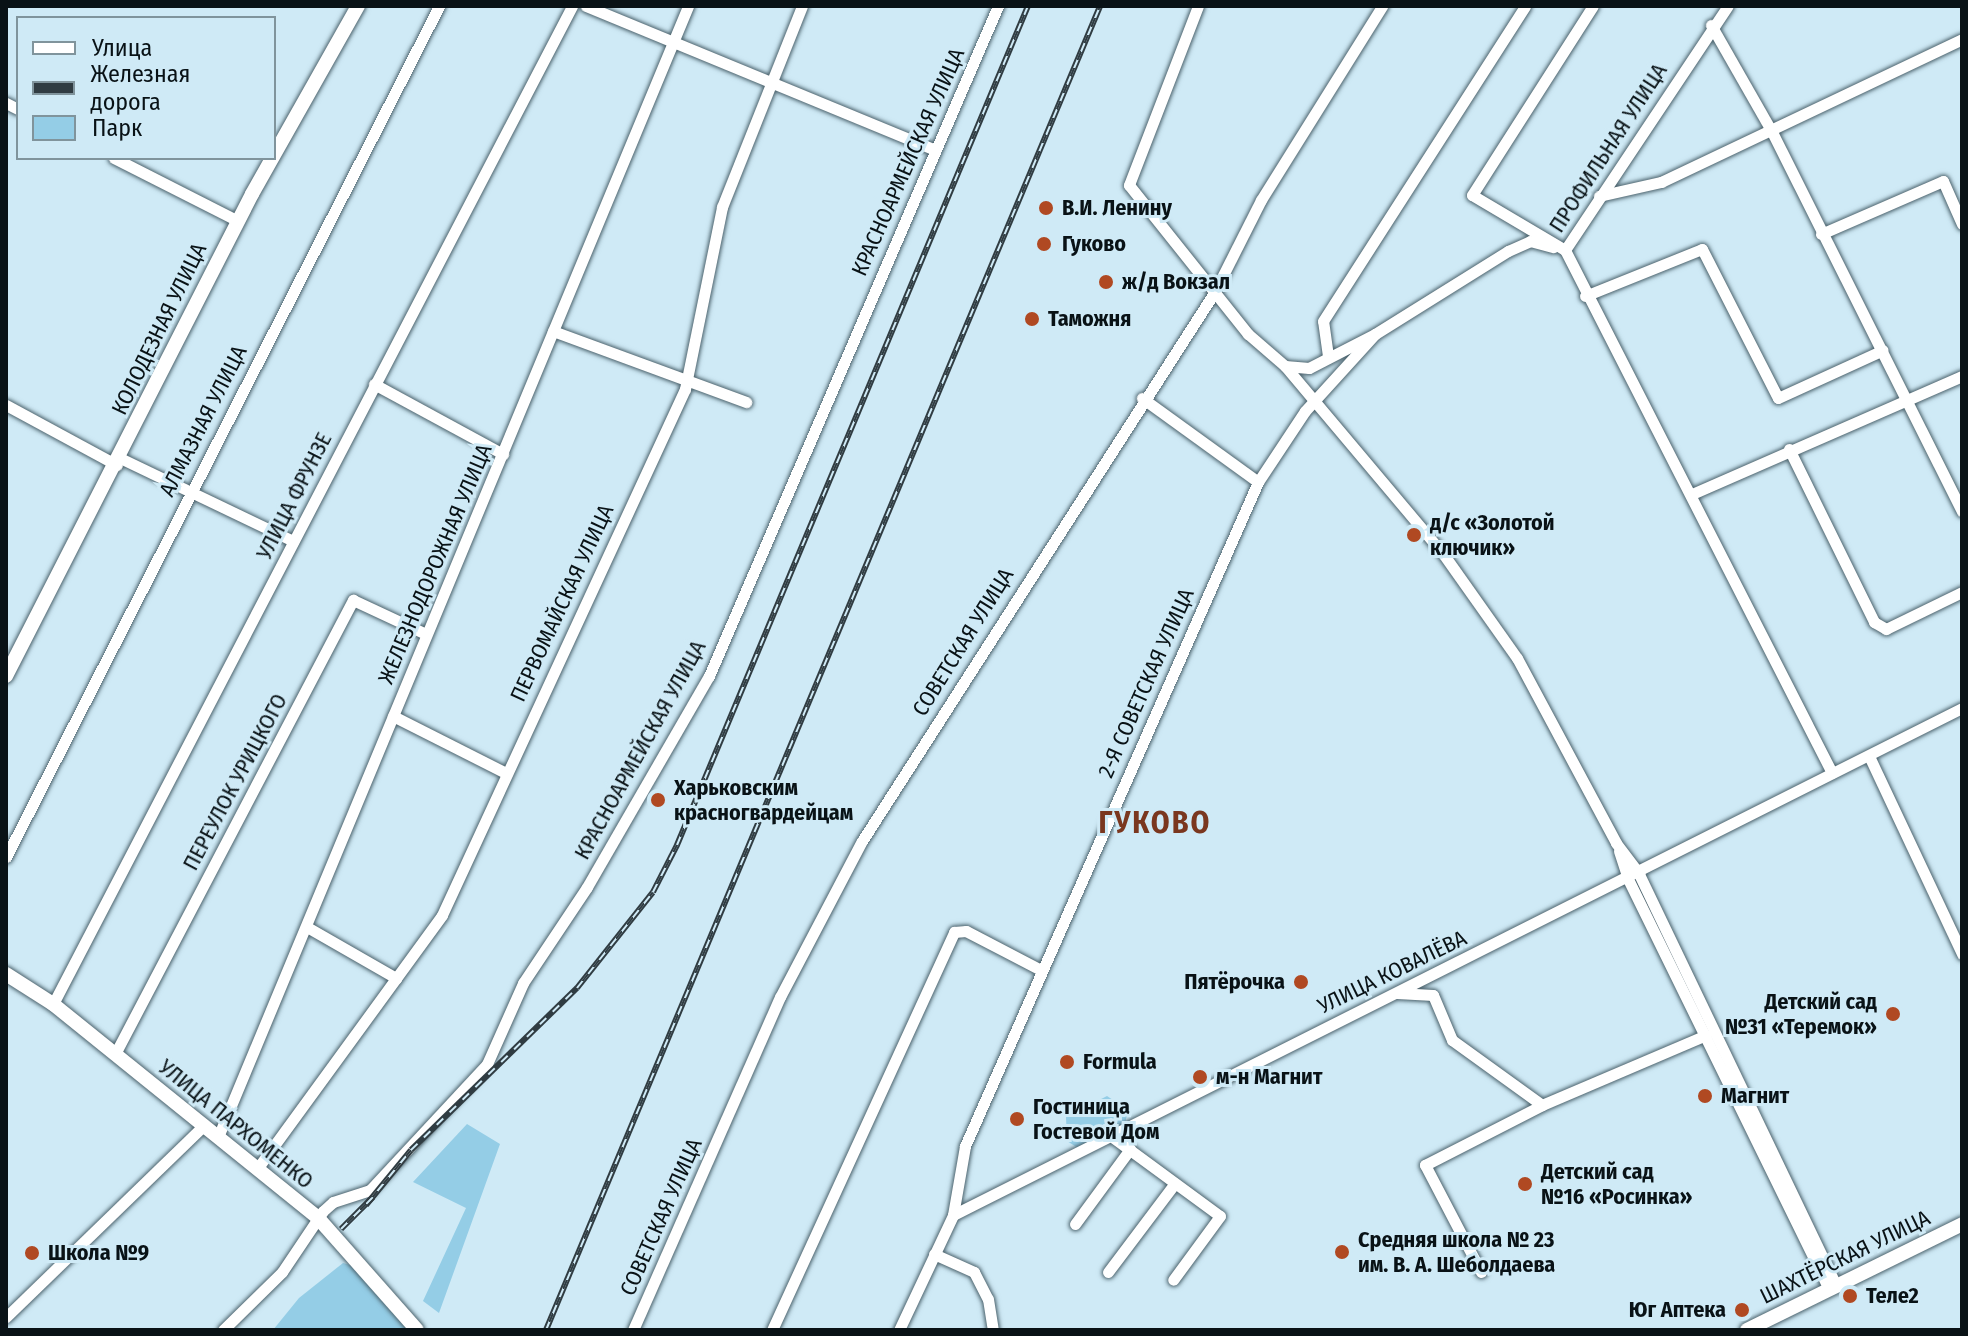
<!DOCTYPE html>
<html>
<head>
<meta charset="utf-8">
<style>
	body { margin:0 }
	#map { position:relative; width:1968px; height:1336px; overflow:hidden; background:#cfeaf6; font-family:"Fira Sans Condensed",sans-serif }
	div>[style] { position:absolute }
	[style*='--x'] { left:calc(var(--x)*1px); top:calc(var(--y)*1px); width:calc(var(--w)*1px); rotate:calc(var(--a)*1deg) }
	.green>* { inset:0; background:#94cde6 }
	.roads { filter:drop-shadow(0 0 2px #4b626c) drop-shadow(0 0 2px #4b626c) }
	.minor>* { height:11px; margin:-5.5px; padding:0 5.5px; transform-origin:5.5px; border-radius:5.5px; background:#fff }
	.tertiary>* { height:14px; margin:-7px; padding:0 7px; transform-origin:7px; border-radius:7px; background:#fff }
	.secondary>* { height:14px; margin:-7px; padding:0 7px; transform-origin:7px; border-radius:7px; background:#fff }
	.rail>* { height:6px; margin-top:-3px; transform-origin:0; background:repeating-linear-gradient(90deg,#cfeaf6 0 9px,#303c42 0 18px); box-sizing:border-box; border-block:2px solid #303c42 }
	.dots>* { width:22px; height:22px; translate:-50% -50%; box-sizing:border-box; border:4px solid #cfeaf6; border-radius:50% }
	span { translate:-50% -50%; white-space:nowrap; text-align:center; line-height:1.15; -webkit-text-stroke:6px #cfeaf6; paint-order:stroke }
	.street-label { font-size:22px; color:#091216 }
	.poi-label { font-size:22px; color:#091216; font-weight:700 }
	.left { translate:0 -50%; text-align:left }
	.right { translate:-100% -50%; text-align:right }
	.district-label { font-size:30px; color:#7a371f; font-weight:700; letter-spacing:2px }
	.frame { position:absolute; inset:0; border:8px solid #091216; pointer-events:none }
	.legend { position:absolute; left:16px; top:16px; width:260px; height:144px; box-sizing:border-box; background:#cfeaf6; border:2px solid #80949c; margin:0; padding:10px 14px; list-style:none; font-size:24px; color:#091216 }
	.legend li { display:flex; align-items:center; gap:16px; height:40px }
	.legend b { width:40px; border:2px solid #80949c }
</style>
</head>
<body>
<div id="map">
	<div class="green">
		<div style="clip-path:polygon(1107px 1096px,1128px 1110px,1125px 1124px,1078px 1148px,1067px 1141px,1066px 1117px)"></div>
		<div style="clip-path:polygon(467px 1124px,500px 1144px,439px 1313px,423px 1301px,466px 1208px,413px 1182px)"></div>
		<div style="clip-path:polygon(343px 1263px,357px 1267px,410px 1330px,273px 1330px,299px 1298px)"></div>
	</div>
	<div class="roads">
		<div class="minor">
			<div style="--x:586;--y:6;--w:378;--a:22.4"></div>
			<div style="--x:1198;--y:6;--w:192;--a:111.1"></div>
			<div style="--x:1129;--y:185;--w:191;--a:51.4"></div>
			<div style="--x:1248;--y:334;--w:49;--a:40.9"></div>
			<div style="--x:1285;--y:366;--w:247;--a:49.9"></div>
			<div style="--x:1444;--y:555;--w:126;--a:54.7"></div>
			<div style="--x:1517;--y:658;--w:210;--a:61.8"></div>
			<div style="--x:1616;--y:843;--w:39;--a:53"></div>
			<div style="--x:1639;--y:874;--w:457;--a:64.4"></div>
			<div style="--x:1711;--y:25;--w:123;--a:60.3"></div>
			<div style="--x:1772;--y:132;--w:424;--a:63.4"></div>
			<div style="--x:6;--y:103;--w:13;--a:27"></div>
			<div style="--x:114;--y:158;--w:139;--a:26.9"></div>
			<div style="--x:1599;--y:196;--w:64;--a:-12.7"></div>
			<div style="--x:1661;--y:182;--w:333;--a:-25.4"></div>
			<div style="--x:1821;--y:234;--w:133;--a:-23.5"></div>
			<div style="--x:1943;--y:181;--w:47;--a:66.2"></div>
			<div style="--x:1565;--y:250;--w:587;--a:62.95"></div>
			<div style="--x:1565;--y:250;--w:108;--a:-149.4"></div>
			<div style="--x:1472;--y:195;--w:224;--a:-57.4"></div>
			<div style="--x:1565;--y:250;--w:293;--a:-56.3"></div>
			<div style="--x:1585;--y:296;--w:126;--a:-21.9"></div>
			<div style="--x:1702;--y:249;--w:167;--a:63"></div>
			<div style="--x:1778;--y:398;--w:115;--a:-24.6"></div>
			<div style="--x:553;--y:331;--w:206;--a:20.2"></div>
			<div style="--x:1328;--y:356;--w:35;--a:-98"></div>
			<div style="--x:1323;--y:321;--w:374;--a:-57.3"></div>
			<div style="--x:1285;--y:366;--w:24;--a:5"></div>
			<div style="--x:1309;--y:368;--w:74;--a:-27.3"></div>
			<div style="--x:1375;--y:334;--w:157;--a:-32"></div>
			<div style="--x:1508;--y:251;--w:24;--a:-24"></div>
			<div style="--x:1530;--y:241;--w:24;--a:15"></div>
			<div style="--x:374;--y:384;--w:147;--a:28.5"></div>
			<div style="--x:1142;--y:398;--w:143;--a:35.9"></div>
			<div style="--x:6;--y:405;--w:126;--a:28.4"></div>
			<div style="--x:1789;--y:449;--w:193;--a:63.8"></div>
			<div style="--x:1874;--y:622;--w:14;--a:30"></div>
			<div style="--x:1886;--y:629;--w:85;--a:-26"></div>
			<div style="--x:120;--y:458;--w:192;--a:25.6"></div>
			<div style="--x:1692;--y:494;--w:295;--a:-23.6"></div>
			<div style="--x:393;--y:716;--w:127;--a:26.8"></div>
			<div style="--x:1869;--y:756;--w:219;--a:64.8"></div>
			<div style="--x:1619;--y:851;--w:29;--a:72"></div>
			<div style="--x:1628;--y:879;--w:457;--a:63.9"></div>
			<div style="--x:6;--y:857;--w:955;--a:-63.03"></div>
			<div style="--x:307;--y:927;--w:103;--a:29.8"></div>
			<div style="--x:1397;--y:993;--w:36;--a:3"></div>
			<div style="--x:1433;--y:995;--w:49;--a:67.1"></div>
			<div style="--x:1452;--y:1040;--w:111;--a:35.8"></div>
			<div style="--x:53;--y:1004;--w:1125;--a:-62.52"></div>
			<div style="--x:115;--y:1054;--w:513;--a:-62.34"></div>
			<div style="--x:353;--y:600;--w:81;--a:25"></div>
			<div style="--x:1111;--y:1136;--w:135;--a:36.3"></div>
			<div style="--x:1220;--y:1216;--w:79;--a:126.3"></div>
			<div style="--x:218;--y:1137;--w:1225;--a:-67.43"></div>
			<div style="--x:257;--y:1169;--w:314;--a:-53.9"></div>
			<div style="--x:442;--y:915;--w:579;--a:-65.2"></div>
			<div style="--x:685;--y:389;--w:186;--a:-78.5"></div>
			<div style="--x:722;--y:207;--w:216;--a:-68.3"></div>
			<div style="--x:953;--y:1215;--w:70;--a:-80.1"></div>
			<div style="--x:965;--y:1146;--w:726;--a:-66.19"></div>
			<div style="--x:1258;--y:482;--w:85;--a:-56.5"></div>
			<div style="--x:1305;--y:411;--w:104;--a:-47.7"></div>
			<div style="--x:1075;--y:1224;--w:93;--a:-53.7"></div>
			<div style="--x:934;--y:1254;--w:44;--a:24.2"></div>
			<div style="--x:974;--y:1272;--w:30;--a:63"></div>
			<div style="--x:988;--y:1299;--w:31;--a:81"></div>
			<div style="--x:1108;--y:1272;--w:111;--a:-53"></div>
			<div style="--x:1481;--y:1272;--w:121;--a:-117.6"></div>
			<div style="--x:1425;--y:1165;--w:131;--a:-27.1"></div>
			<div style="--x:1542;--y:1105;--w:178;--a:-23.1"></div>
			<div style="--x:6;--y:1317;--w:273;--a:-44.1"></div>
			<div style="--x:223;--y:1330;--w:83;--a:-44.5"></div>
			<div style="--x:282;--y:1272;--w:73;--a:-56.1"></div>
			<div style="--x:323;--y:1211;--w:13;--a:-42"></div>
			<div style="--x:333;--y:1202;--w:39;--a:-18"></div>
			<div style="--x:370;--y:1190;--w:172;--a:-47.1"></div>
			<div style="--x:487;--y:1064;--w:89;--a:-66"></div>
			<div style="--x:523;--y:983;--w:115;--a:-56.3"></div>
			<div style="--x:587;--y:887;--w:244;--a:-60"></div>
			<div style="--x:709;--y:676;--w:730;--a:-66.67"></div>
			<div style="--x:633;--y:1330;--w:364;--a:-66.2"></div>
			<div style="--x:780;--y:997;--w:176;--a:-62.3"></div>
			<div style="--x:862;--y:841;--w:651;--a:-57.29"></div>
			<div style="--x:1214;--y:293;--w:104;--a:-63.2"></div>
			<div style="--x:1261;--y:200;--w:229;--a:-58"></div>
			<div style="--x:772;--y:1330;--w:438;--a:-65.4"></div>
			<div style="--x:954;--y:932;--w:12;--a:-5"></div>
			<div style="--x:966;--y:931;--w:82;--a:27.5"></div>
			<div style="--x:899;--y:1330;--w:127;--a:-64.8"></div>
			<div style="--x:953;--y:1215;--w:1129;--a:-26.68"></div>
		</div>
		<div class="tertiary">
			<div style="--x:6;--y:974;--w:56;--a:32.6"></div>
			<div style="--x:53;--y:1004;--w:341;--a:38.9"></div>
			<div style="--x:318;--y:1218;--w:149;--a:48.5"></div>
			<div style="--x:1747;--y:1330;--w:240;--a:-26.2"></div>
		</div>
		<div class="secondary">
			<div style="--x:6;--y:676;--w:541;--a:-62.96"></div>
			<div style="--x:252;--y:194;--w:216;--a:-60.6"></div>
		</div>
	</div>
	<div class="rail">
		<div style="--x:366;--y:1205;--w:71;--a:-50.7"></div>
		<div style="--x:411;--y:1150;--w:232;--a:-44.3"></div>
		<div style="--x:577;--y:988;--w:122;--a:-51.6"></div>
		<div style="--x:653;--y:892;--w:53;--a:-62.9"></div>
		<div style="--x:677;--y:845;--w:909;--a:-67.3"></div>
		<div style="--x:341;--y:1229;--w:45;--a:-45"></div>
		<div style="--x:546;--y:1330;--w:1435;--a:-67.29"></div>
	</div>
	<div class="dots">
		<div style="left:1046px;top:208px;background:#b04922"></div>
		<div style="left:1044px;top:244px;background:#b04922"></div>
		<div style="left:1106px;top:282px;background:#b04922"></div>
		<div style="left:1032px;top:319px;background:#b04922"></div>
		<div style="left:1414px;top:535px;background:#b04922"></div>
		<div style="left:658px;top:800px;background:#b04922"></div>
		<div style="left:1301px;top:982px;background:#b04922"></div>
		<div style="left:1893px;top:1014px;background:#b04922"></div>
		<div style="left:1067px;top:1062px;background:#b04922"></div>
		<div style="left:1200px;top:1077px;background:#b04922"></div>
		<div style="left:1705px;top:1096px;background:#b04922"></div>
		<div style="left:1017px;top:1119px;background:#b04922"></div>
		<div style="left:1525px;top:1184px;background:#b04922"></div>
		<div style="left:1342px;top:1252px;background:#b04922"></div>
		<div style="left:32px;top:1253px;background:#b04922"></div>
		<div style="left:1850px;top:1296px;background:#b04922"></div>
		<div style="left:1742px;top:1310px;background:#b04922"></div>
	</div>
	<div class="street-label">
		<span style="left:1608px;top:148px;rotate:-57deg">ПРОФИЛЬНАЯ УЛИЦА</span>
		<span style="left:908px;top:162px;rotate:-66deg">КРАСНОАРМЕЙСКАЯ УЛИЦА</span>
		<span style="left:159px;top:329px;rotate:-64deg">КОЛОДЕЗНАЯ УЛИЦА</span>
		<span style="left:203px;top:421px;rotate:-63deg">АЛМАЗНАЯ УЛИЦА</span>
		<span style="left:294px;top:496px;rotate:-63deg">УЛИЦА ФРУНЗЕ</span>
		<span style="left:435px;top:564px;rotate:-67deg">ЖЕЛЕЗНОДОРОЖНАЯ УЛИЦА</span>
		<span style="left:562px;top:603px;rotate:-65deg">ПЕРВОМАЙСКАЯ УЛИЦА</span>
		<span style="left:963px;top:642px;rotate:-58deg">СОВЕТСКАЯ УЛИЦА</span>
		<span style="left:1146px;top:683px;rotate:-66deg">2-Я СОВЕТСКАЯ УЛИЦА</span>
		<span style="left:640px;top:750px;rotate:-61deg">КРАСНОАРМЕЙСКАЯ УЛИЦА</span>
		<span style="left:235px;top:782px;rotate:-62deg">ПЕРЕУЛОК УРИЦКОГО</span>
		<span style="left:1392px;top:972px;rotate:-26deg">УЛИЦА КОВАЛЁВА</span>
		<span style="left:236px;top:1124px;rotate:39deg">УЛИЦА ПАРХОМЕНКО</span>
		<span style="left:661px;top:1217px;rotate:-66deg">СОВЕТСКАЯ УЛИЦА</span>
		<span style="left:1845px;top:1257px;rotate:-26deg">ШАХТЁРСКАЯ УЛИЦА</span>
	</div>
	<div class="poi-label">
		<span class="left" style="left:1062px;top:208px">В.И. Ленину</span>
		<span class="left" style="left:1062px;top:244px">Гуково</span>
		<span class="left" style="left:1122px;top:282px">ж/д Вокзал</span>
		<span class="left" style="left:1048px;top:319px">Таможня</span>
		<span class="left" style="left:1430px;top:535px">д/с «Золотой<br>ключик»</span>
		<span class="left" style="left:674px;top:800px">Харьковским<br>красногвардейцам</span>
		<span class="right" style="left:1285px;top:982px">Пятёрочка</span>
		<span class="right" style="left:1877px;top:1014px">Детский сад<br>№31 «Теремок»</span>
		<span class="left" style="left:1083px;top:1062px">Formula</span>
		<span class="left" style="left:1216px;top:1077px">м-н Магнит</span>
		<span class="left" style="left:1721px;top:1096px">Магнит</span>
		<span class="left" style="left:1033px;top:1119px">Гостиница<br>Гостевой Дом</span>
		<span class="left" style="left:1541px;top:1184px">Детский сад<br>№16 «Росинка»</span>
		<span class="left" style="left:1358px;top:1252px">Средняя школа № 23<br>им. В. А. Шеболдаева</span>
		<span class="left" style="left:48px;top:1253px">Школа №9</span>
		<span class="left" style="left:1866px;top:1296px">Теле2</span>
		<span class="right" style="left:1726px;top:1310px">Юг Аптека</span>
	</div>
	<div class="district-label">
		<span style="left:1155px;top:823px">ГУКОВО</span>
	</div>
	<div class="frame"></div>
	<ul class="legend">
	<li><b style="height:10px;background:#fff"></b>Улица</li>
	<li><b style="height:10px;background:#303c42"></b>Железная дорога</li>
	<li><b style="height:22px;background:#94cde6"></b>Парк</li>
	</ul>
</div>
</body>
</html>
